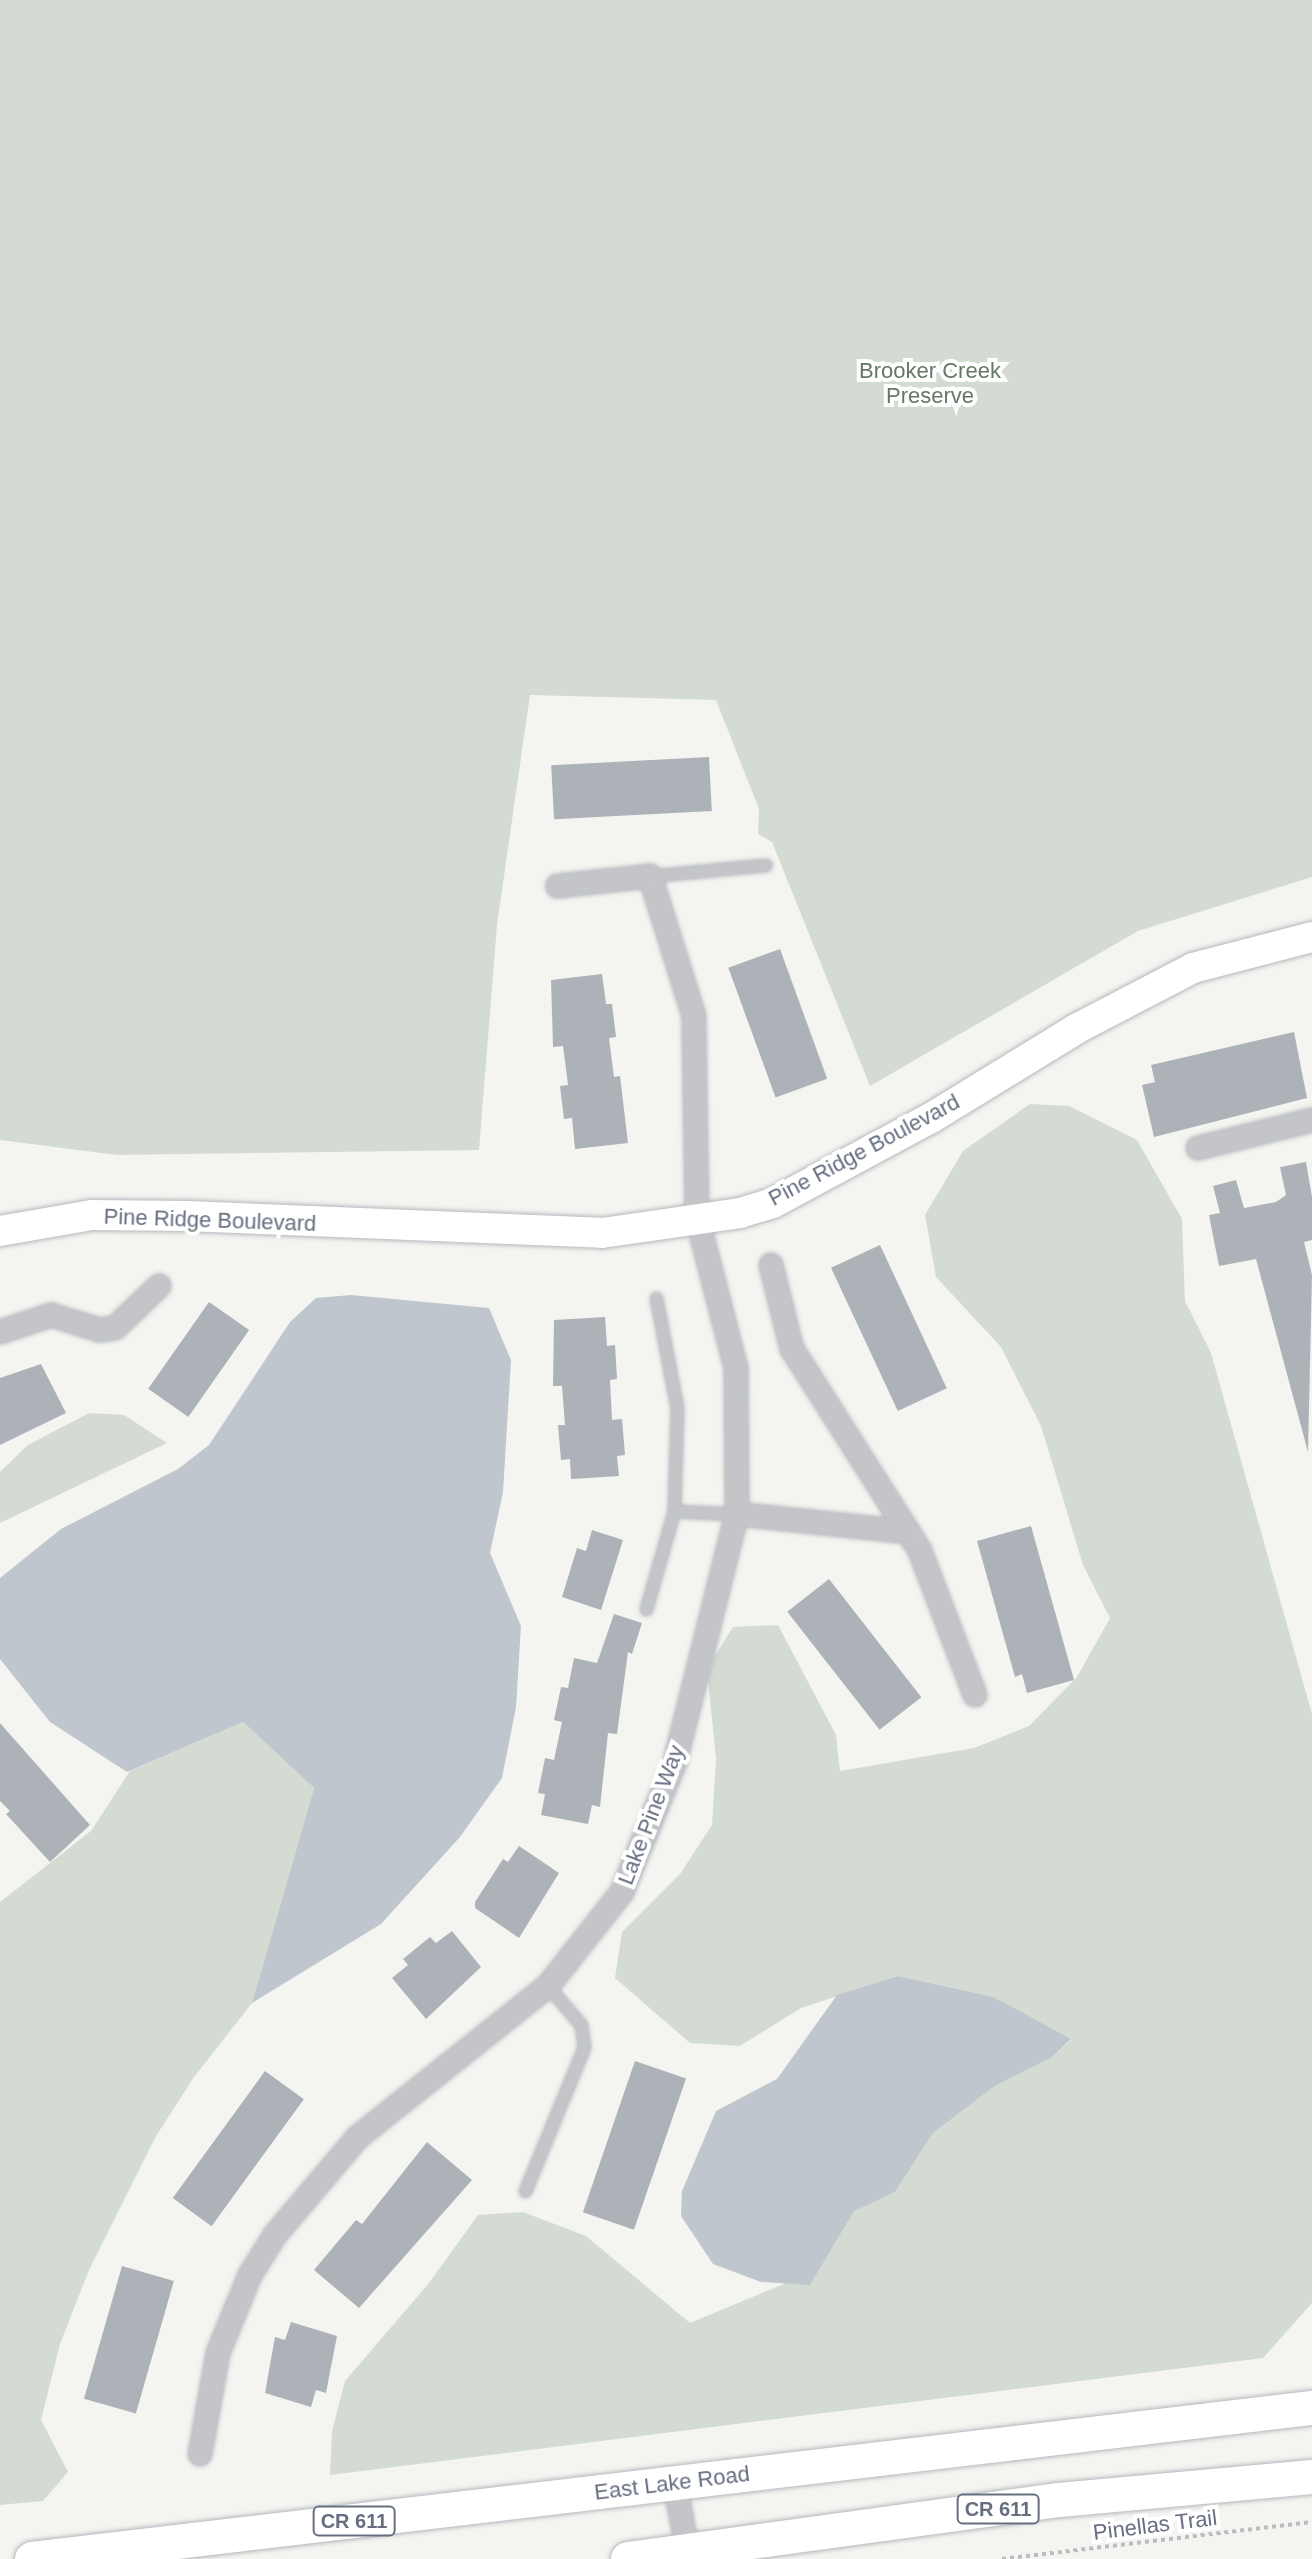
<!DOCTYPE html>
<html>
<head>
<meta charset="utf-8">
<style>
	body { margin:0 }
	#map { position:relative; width:1312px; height:2559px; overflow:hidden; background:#f4f5f1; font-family:Arial,sans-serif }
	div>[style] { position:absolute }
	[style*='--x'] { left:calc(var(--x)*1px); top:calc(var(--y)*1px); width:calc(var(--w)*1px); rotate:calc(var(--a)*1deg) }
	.green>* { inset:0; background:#d4dbd2 }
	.water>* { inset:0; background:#c0c6cd }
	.building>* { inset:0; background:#adb2b8; transform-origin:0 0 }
	.path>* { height:4px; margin-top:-2px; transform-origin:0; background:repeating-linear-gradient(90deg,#bcbdc0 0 4px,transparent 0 8px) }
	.roads { filter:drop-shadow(0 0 2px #b5b8bd) drop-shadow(0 0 2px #b5b8bd) }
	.lane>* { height:11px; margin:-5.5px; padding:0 5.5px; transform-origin:5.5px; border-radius:5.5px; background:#c3c5c9 }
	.street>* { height:22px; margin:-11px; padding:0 11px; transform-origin:11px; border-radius:11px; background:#c3c5c9 }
	.secondary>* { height:30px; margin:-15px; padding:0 15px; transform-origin:15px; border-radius:15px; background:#fff }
	.primary>* { height:34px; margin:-17px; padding:0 17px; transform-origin:17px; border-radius:17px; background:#fff }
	span { translate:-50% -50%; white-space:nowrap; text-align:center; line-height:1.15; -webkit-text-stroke:8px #fff; paint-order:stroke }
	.shield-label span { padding:2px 6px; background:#fff; border:2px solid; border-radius:6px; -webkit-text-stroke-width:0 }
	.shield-label { font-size:20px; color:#666e80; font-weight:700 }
	.park-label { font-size:22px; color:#647865 }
	.street-label { font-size:22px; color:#666e80 }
</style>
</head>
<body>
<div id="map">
	<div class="green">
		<div style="clip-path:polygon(0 0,1312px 0,1312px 877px,1138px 931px,870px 1086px,772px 842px,758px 834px,759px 809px,716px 700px,530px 695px,497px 925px,479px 1150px,117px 1155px,0 1140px)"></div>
		<div style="clip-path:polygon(1030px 1104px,1069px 1106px,1137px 1140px,1182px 1219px,1185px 1301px,1211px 1353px,1312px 1714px,1312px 2303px,1263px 2358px,330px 2475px,332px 2431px,345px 2381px,429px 2283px,478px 2215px,523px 2212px,586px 2236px,690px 2323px,786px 2283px,810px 2284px,854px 2210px,895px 2192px,933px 2133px,995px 2086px,1051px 2058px,1071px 2040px,994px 1997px,898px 1976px,801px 2008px,740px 2046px,690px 2043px,615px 1978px,622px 1932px,680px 1874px,712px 1825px,716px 1759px,708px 1679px,714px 1657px,733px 1627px,778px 1625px,836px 1735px,840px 1771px,974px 1748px,1029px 1726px,1077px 1677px,1110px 1618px,1083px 1565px,1041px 1426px,1001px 1347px,936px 1277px,925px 1215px,963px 1151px)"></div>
		<div style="clip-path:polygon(89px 1413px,124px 1415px,167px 1443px,0 1523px,0 1472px,28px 1445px)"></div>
		<div style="clip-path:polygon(243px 1722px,314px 1788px,252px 2003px,194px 2077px,156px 2136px,89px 2270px,60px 2344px,41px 2420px,68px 2472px,43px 2501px,0 2505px,0 1902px,91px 1831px,130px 1771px)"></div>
	</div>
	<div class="water">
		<div style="clip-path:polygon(351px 1295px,489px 1308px,511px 1360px,503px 1492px,490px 1553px,521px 1626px,516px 1707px,502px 1778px,460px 1837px,381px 1924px,252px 2003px,314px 1788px,243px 1722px,127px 1772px,50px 1722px,0 1659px,0 1578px,61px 1529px,178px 1469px,209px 1445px,290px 1322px,316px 1298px)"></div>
		<div style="clip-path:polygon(898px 1976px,994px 1997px,1071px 2039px,1051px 2058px,995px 2086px,933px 2133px,895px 2192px,854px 2211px,810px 2285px,761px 2282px,713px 2264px,681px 2216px,682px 2191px,716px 2111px,777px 2079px,837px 1995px)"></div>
	</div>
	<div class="building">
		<div style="left:709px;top:757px;width:54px;height:158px;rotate:87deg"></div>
		<div style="left:780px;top:949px;width:138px;height:55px;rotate:70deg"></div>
		<div style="clip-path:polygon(602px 974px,606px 1004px,612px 1004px,616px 1037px,609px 1038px,614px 1077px,620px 1076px,628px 1143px,575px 1149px,572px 1118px,564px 1119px,560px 1086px,568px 1085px,563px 1046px,553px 1047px,551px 980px)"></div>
		<div style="clip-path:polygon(1294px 1032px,1307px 1098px,1154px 1137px,1142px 1085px,1155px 1082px,1151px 1065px)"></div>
		<div style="clip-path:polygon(1306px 1162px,1312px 1197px,1312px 1240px,1304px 1242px,1312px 1275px,1308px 1452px,1256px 1259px,1219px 1266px,1209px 1215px,1220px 1213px,1213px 1186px,1236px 1180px,1244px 1208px,1276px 1202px,1286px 1195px,1280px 1167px)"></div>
		<div style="left:880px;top:1245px;width:158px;height:54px;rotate:65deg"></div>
		<div style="left:209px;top:1302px;width:49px;height:106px;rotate:35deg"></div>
		<div style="clip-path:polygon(605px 1317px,607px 1346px,615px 1345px,617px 1379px,610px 1380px,612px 1420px,622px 1419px,625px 1455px,617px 1456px,619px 1476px,571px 1479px,570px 1459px,561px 1460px,558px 1425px,565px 1425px,562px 1386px,553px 1386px,554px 1320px)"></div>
		<div style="clip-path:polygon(41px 1364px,66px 1413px,0 1445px,0 1378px)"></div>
		<div style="clip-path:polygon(1031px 1526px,1074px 1680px,1027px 1693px,1022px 1674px,1015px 1677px,977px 1541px)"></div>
		<div style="clip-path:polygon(592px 1530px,623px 1540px,601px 1610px,562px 1597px,577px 1548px,586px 1551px)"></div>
		<div style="left:829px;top:1579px;width:150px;height:53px;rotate:52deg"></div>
		<div style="clip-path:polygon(614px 1614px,642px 1623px,632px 1654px,628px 1652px,617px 1734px,608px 1733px,600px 1807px,592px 1805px,588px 1824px,541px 1815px,545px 1794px,538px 1793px,545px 1758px,554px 1760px,562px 1722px,554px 1720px,561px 1687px,568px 1688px,574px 1658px,597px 1663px)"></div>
		<div style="clip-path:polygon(0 1723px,90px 1825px,50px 1862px,6px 1814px,10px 1811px,0 1801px)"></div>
		<div style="clip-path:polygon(519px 1846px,559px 1873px,519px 1938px,475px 1908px,475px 1902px,503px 1859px,508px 1862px)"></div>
		<div style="clip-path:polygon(452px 1931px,481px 1967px,426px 2019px,392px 1978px,408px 1965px,403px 1959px,430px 1937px,436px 1943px)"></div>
		<div style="left:635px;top:2061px;width:54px;height:160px;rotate:19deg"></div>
		<div style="left:265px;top:2071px;width:48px;height:157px;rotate:36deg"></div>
		<div style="clip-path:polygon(427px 2142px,472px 2180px,359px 2308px,314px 2270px,356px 2220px,362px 2224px)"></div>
		<div style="left:122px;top:2266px;width:54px;height:138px;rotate:16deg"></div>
		<div style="clip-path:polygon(291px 2322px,337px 2336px,326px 2393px,316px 2390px,311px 2407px,265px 2393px,275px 2337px,285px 2340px)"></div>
	</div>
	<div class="path">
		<div style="--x:1002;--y:2559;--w:312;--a:-6.8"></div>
	</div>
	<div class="roads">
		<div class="lane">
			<div style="--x:650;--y:876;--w:116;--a:-5.5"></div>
			<div style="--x:656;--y:1298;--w:112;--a:79.2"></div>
			<div style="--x:677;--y:1408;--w:103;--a:91.7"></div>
			<div style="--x:674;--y:1511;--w:63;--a:2.7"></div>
			<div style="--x:646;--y:1609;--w:102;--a:-74.1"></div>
			<div style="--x:525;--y:2191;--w:156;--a:-67.7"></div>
			<div style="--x:584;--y:2047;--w:22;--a:-98"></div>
			<div style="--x:581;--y:2025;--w:51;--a:-130.2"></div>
		</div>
		<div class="street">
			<div style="--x:1198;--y:1148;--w:117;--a:-13.8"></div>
			<div style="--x:771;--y:1265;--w:87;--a:76"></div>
			<div style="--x:792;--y:1349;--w:239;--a:57.6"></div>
			<div style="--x:920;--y:1551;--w:154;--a:69.1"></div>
			<div style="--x:0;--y:1332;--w:54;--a:-18.4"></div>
			<div style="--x:51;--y:1315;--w:51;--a:17"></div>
			<div style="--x:100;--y:1330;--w:15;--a:-8"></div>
			<div style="--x:115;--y:1328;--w:61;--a:-43.7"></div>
			<div style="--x:737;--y:1514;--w:172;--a:6"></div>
			<div style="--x:200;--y:2454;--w:103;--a:-79.9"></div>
			<div style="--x:218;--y:2353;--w:84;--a:-67.7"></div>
			<div style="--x:250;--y:2275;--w:47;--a:-58"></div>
			<div style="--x:275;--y:2235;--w:128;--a:-49.7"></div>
			<div style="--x:358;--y:2137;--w:243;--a:-38.5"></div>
			<div style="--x:548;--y:1986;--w:120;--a:-51.8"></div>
			<div style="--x:622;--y:1892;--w:140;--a:-67.8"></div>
			<div style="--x:675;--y:1762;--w:256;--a:-76"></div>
			<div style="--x:737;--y:1514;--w:146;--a:-90.4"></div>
			<div style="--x:736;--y:1368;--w:156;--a:-104.5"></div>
			<div style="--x:697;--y:1217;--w:201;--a:-90.9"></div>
			<div style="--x:694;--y:1016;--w:147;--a:-107.4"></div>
			<div style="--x:650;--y:876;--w:93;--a:173.8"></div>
			<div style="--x:675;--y:2483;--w:77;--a:79.6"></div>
		</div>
		<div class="secondary">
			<div style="--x:0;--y:1231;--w:93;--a:-9.9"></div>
			<div style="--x:92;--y:1215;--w:95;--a:0.6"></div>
			<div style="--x:187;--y:1216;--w:415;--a:2.3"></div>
			<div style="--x:602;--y:1233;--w:139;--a:-8.2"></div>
			<div style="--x:740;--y:1213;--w:34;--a:-17"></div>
			<div style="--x:773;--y:1203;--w:179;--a:-28.3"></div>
			<div style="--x:931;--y:1118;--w:170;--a:-31.5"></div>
			<div style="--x:1076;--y:1029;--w:132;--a:-27.5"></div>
			<div style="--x:1193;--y:968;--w:123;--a:-14.6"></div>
		</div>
		<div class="primary">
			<div style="--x:32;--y:2559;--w:1289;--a:-6.73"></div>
			<div style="--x:628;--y:2559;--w:435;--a:-7.8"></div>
			<div style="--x:1059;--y:2500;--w:254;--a:-5.2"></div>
		</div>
	</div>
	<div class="shield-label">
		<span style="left:998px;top:2509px">CR 611</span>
		<span style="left:354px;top:2521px">CR 611</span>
	</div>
	<div class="park-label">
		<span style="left:930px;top:383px">Brooker Creek<br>Preserve</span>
	</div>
	<div class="street-label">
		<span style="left:864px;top:1150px;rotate:-28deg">Pine Ridge Boulevard</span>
		<span style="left:210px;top:1220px;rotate:2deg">Pine Ridge Boulevard</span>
		<span style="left:651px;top:1815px;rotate:-69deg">Lake Pine Way</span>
		<span style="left:672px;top:2483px;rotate:-7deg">East Lake Road</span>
		<span style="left:1155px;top:2525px;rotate:-7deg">Pinellas Trail</span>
	</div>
</div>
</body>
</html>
